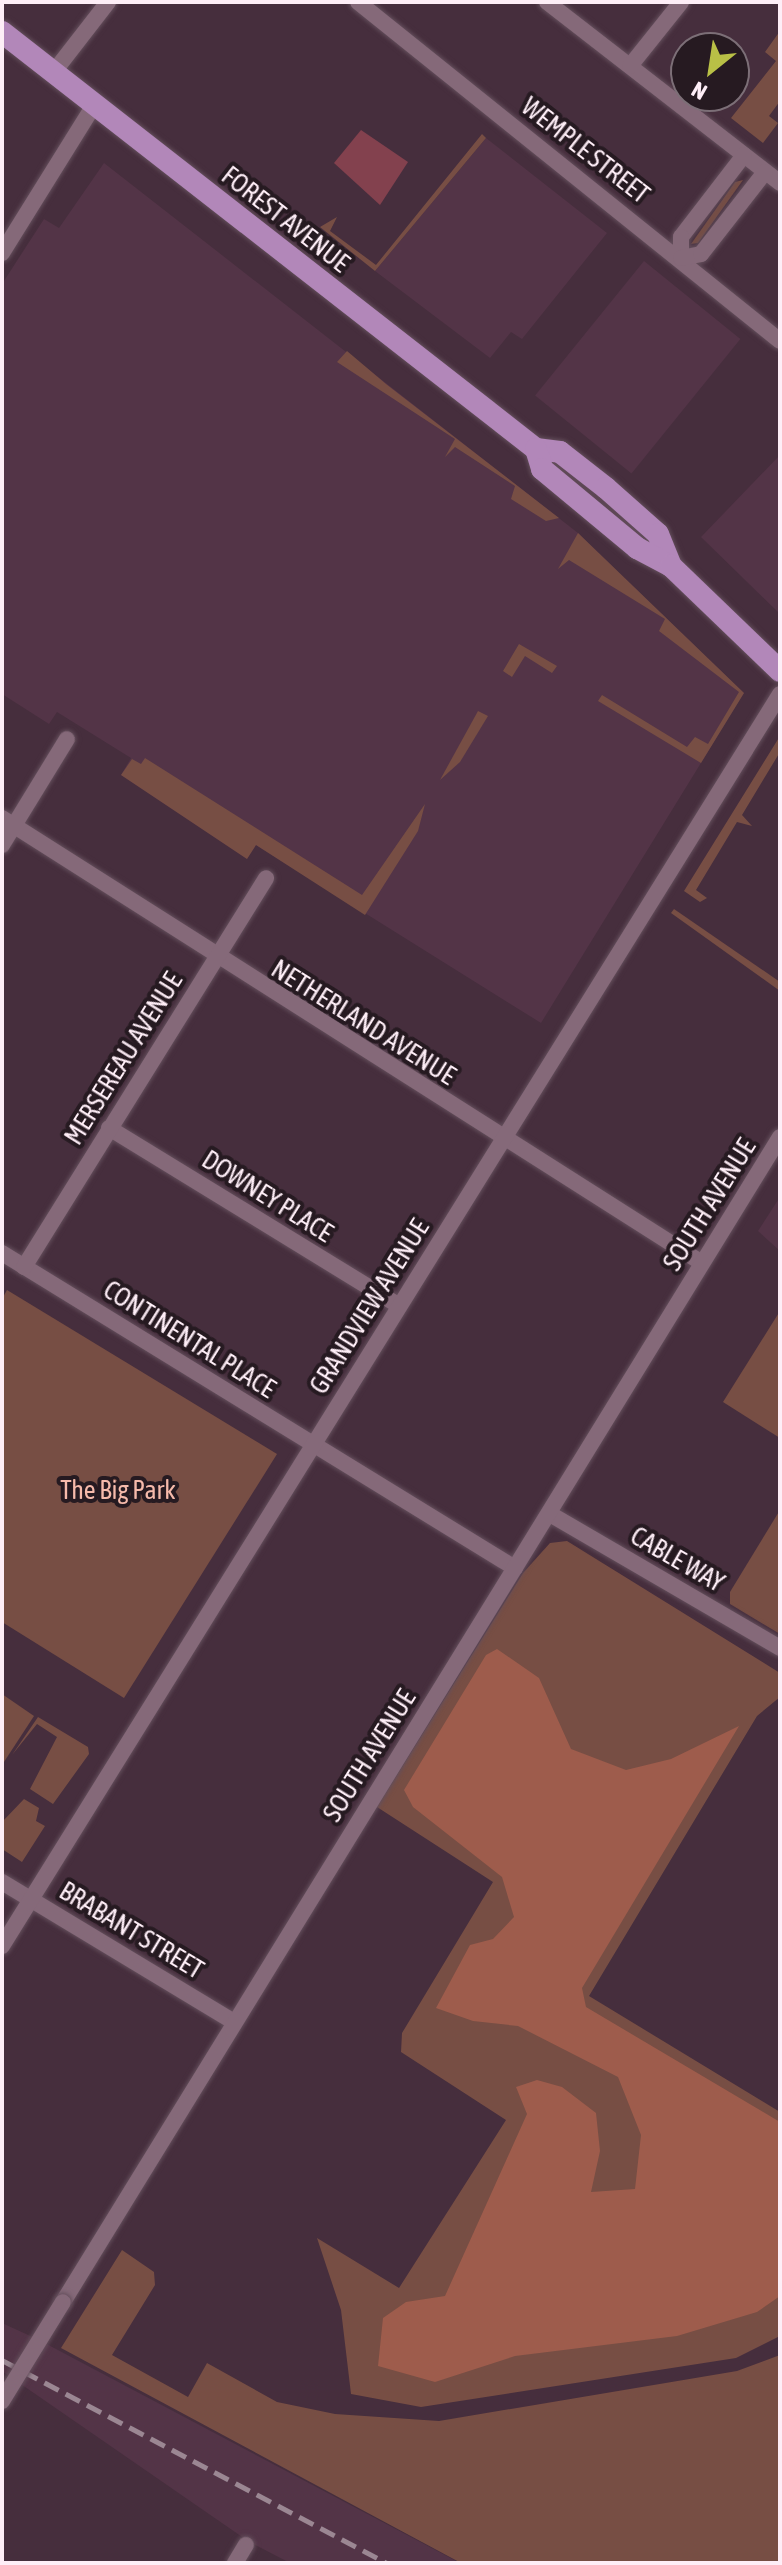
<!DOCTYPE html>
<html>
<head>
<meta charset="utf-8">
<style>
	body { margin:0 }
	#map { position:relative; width:782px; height:2565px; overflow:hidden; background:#462e3d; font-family:"Asap Condensed",sans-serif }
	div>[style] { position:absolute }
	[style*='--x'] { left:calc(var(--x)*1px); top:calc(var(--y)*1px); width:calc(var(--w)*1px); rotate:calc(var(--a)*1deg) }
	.built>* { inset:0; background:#533447; transform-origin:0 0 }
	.green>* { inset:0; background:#774e44 }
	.forest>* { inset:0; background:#9e5c4c }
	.building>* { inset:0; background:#83414e }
	.roads { filter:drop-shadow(0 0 2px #634e5b) drop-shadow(0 0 2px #634e5b) }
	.minor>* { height:16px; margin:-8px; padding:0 8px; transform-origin:8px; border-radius:8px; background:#856979 }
	.major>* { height:22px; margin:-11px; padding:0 11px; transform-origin:11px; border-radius:11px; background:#b287b9 }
	.rail>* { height:5px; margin-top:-2.5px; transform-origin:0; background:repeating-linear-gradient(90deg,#9b8793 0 16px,transparent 0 24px) }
	.bridges { filter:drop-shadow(0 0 2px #634e5b) drop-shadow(0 0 2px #634e5b) }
	.minor-bridge>* { height:16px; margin:-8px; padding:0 8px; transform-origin:8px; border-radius:8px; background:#856979 }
	span { translate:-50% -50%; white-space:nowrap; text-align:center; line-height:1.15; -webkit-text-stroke:8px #261a21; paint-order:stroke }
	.street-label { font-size:26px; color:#feeef7 }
	.park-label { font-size:26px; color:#f6baab }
	.frame { position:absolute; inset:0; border:4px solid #feeef7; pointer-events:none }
	.north { position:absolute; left:670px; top:32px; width:80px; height:80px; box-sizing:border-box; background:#261a21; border:2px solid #7c6f77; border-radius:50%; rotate:210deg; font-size:22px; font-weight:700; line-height:32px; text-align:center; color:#feeef7 }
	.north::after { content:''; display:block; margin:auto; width:28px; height:36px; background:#b9c046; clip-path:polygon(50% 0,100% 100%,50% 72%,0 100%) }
</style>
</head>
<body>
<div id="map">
	<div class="built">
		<div style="clip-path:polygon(486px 138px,607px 233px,522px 339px,511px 332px,490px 358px,375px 271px)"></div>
		<div style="clip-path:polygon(104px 163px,578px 533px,744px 693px,541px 1023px,256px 845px,247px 859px,121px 775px,131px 758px,57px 712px,49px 724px,2px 694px,2px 284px,44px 219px,59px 228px)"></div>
		<div style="left:644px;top:261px;width:124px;height:173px;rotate:39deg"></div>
		<div style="clip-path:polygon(780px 455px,780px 614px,701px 537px)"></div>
		<div style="clip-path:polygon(780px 1197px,780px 1251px,758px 1231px)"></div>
		<div style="clip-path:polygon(2px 2323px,39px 2340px,460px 2563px,290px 2563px,248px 2541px,2px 2371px)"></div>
	</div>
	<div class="green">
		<div style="clip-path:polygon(780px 31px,780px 101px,769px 116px,778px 123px,763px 143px,731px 118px,776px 61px,765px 52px)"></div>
		<div style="clip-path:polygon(482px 134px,486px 138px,375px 271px,320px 227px,337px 217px,330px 231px,376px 265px)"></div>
		<div style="clip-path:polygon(743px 180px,698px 243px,691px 244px,735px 182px)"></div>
		<div style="clip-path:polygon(347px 351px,386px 384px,559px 518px,546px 521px,511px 499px,515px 486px,455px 447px,445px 457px,455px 439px,337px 362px)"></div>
		<div style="clip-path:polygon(578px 533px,744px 693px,701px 763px,598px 701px,602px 695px,687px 747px,695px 737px,708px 744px,739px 692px,659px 631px,665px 619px,569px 560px,558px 569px)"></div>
		<div style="clip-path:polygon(519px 644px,557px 666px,552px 673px,525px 656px,512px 677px,503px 671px)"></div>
		<div style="clip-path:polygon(478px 711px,488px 716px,460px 762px,440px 780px)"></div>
		<div style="clip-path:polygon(780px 736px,780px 752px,742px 815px,752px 826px,737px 822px,696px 890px,707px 898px,700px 902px,684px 891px)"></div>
		<div style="clip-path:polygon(145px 758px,362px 895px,425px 804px,418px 831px,365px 915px,256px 845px,247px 859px,121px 775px,132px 759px,141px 764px)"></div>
		<div style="clip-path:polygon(674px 909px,780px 982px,780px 991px,671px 913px)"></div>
		<div style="clip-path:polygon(7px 1290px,277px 1454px,124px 1698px,2px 1622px,2px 1299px)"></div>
		<div style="clip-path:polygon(780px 1311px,780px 1438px,723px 1402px)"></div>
		<div style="clip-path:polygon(780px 1510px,780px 1634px,730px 1604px,730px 1592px)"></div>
		<div style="clip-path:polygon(567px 1541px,780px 1673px,780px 1697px,757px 1716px,589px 1996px,780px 2112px,780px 2336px,736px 2358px,421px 2407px,351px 2394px,341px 2310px,317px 2238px,399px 2288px,506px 2120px,401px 2052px,402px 2033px,493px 1882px,377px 1807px,523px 1573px,550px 1543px)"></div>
		<div style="clip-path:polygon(2px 1694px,34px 1716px,2px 1765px)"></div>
		<div style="clip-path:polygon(38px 1717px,88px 1747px,89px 1754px,53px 1804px,30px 1789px,57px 1737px,37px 1724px,12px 1755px)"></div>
		<div style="clip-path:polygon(24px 1799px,39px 1808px,36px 1821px,45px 1826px,22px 1862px,2px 1849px,2px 1822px)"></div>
		<div style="clip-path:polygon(122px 2250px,154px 2272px,155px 2285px,112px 2355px,188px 2397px,207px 2363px,277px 2402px,335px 2414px,439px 2421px,737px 2371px,780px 2355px,780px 2563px,461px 2563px,61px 2348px)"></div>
	</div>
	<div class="forest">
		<div style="clip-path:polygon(497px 1649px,539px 1678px,571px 1749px,626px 1770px,671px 1759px,739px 1726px,582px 1988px,586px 2007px,780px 2122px,780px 2296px,757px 2312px,677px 2336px,515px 2356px,435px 2382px,378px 2366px,383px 2318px,406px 2302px,445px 2296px,527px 2114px,516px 2087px,537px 2080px,562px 2087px,596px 2113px,600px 2151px,591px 2192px,635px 2189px,641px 2135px,618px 2077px,518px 2026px,473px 2021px,436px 2008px,470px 1945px,493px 1939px,514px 1917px,502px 1877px,413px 1807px,404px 1790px,486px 1655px)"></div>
	</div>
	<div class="building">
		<div style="clip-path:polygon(361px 130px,408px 162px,380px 205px,334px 163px)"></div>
	</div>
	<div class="roads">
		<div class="minor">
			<div style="--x:358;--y:2;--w:541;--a:38.78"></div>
			<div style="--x:547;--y:2;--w:295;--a:37.8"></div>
			<div style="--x:630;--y:66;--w:82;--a:-51.4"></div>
			<div style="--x:53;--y:73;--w:90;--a:-52.2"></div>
			<div style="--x:744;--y:155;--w:103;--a:127.5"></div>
			<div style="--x:681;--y:237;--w:21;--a:90"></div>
			<div style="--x:681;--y:258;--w:20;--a:-11"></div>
			<div style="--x:701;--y:254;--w:104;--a:-52"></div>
			<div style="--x:2;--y:253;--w:174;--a:-58.1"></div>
			<div style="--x:2;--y:818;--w:829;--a:32.44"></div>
			<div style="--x:2;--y:845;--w:124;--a:-58.5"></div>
			<div style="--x:109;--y:1128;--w:340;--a:31.5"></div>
			<div style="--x:2;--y:1253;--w:602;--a:31.55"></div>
			<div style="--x:24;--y:1267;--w:458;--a:-58.1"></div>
			<div style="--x:550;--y:1514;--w:266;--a:30.2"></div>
			<div style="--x:2;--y:1882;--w:271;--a:31.1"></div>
			<div style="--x:2;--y:1946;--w:1474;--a:-58.14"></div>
			<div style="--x:63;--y:2302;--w:1368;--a:-58.39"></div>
			<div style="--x:235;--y:2563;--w:21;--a:-59"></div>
		</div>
		<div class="major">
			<div style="--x:2;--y:32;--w:678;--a:37.99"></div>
			<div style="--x:536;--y:449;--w:24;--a:7"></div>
			<div style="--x:560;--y:452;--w:58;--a:38"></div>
			<div style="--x:606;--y:488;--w:69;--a:41.5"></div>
			<div style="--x:658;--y:534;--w:35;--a:68"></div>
			<div style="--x:536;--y:449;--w:21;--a:73"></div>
			<div style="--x:542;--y:469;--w:124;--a:39.7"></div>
			<div style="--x:637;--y:548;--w:38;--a:28"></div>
			<div style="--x:671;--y:566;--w:151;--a:43.9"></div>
		</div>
	</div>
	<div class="rail">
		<div style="--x:2;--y:2360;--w:435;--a:27.8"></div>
	</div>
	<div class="bridges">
		<div class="minor-bridge">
			<div style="--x:2;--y:2401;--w:116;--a:-58.4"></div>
		</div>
	</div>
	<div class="street-label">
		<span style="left:585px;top:151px;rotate:38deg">WEMPLE STREET</span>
		<span style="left:285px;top:220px;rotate:38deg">FOREST AVENUE</span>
		<span style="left:363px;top:1023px;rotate:32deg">NETHERLAND AVENUE</span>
		<span style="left:124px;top:1059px;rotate:-58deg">MERSEREAU AVENUE</span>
		<span style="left:267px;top:1197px;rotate:32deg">DOWNEY PLACE</span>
		<span style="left:710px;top:1205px;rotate:-58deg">SOUTH AVENUE</span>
		<span style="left:370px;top:1307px;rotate:-58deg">GRANDVIEW AVENUE</span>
		<span style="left:189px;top:1340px;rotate:32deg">CONTINENTAL PLACE</span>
		<span style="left:677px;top:1560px;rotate:30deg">CABLE WAY</span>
		<span style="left:370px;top:1756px;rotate:-58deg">SOUTH AVENUE</span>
		<span style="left:131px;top:1931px;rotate:31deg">BRABANT STREET</span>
	</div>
	<div class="park-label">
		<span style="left:118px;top:1491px">The Big Park</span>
	</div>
	<div class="frame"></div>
	<div class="north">N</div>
</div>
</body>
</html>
